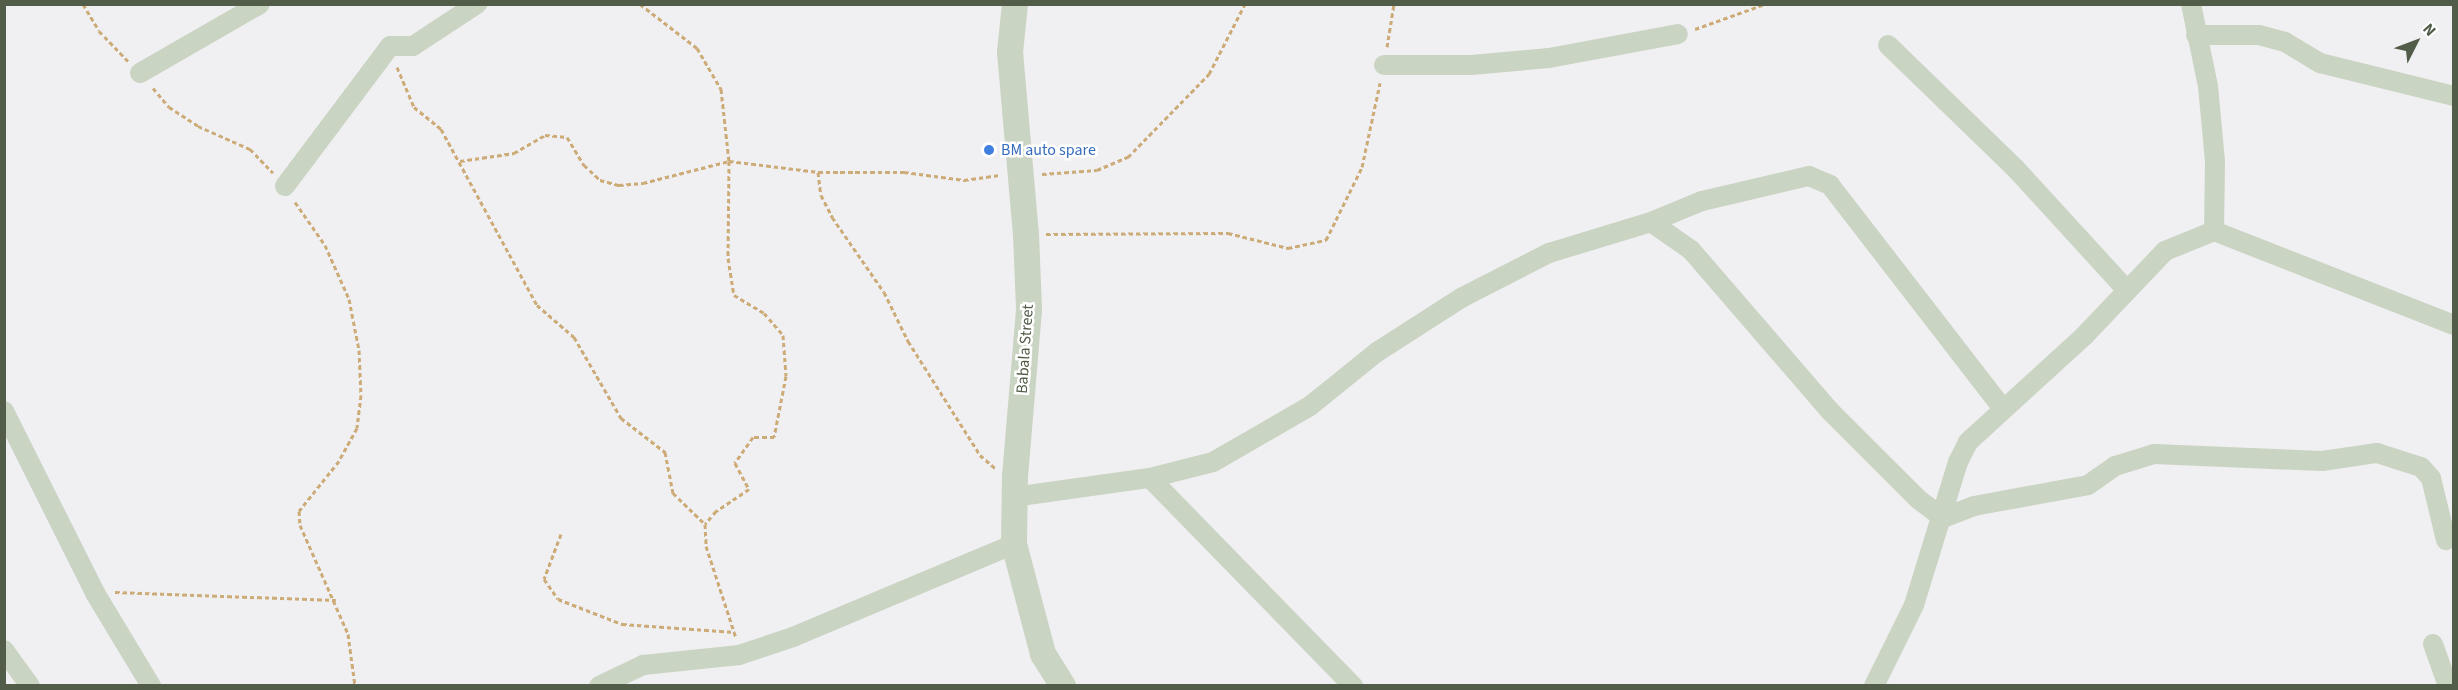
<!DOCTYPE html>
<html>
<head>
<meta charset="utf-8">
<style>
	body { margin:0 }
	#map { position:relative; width:2458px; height:690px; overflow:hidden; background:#f0eff2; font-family:"Source Sans 3",sans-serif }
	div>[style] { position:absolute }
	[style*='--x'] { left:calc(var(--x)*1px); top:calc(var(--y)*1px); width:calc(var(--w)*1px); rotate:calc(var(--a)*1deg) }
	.path>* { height:3px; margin-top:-1.5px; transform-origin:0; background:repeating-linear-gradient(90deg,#ccab77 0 4.5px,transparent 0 7.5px) }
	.minor>* { height:20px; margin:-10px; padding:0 10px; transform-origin:10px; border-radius:10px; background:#cad4c3 }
	.tertiary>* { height:26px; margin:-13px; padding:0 13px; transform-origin:13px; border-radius:13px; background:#cad4c3 }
	.dots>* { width:16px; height:16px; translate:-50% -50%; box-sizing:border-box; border:3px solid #fff; border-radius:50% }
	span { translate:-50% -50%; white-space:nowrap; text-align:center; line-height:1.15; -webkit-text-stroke:5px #fff; paint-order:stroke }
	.shop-label { font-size:16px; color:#366cbe }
	.left { translate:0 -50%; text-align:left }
	.street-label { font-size:16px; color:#515d48 }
	.frame { position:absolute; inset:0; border:6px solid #515d48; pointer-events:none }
	.north { position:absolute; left:2386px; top:12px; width:60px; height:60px; -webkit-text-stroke:4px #fff; paint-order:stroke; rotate:48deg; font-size:16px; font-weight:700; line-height:24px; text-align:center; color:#515d48 }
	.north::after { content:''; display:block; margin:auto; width:21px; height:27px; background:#515d48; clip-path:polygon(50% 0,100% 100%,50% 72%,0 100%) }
</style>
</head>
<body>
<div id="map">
	<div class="path">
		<div style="--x:83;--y:4;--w:31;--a:59"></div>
		<div style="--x:99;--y:31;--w:42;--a:46"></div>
		<div style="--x:640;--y:4;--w:72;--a:37.7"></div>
		<div style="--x:697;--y:48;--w:48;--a:59.7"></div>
		<div style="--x:721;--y:89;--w:72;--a:83.7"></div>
		<div style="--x:729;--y:161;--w:97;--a:90.6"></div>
		<div style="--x:728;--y:258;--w:37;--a:81"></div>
		<div style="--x:734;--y:295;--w:35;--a:31"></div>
		<div style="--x:764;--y:313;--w:29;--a:49"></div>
		<div style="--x:783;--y:335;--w:41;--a:85.8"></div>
		<div style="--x:786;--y:376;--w:62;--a:101.1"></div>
		<div style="--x:774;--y:437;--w:21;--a:180"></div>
		<div style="--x:753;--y:437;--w:32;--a:125"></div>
		<div style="--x:735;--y:463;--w:30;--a:62"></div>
		<div style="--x:749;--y:489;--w:40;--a:146"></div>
		<div style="--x:716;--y:511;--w:17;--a:130"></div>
		<div style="--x:705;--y:524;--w:22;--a:87"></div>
		<div style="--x:706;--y:546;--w:97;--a:71.9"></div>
		<div style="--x:1695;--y:29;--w:74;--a:-19.7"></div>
		<div style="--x:1387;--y:47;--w:44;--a:-80.8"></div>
		<div style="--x:397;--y:67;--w:43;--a:67"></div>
		<div style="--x:414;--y:107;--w:35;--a:39"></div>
		<div style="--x:441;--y:129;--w:200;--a:61.4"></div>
		<div style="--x:537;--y:305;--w:49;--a:40.9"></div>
		<div style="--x:574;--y:337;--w:94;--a:59.9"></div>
		<div style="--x:621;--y:418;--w:56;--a:37.7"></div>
		<div style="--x:665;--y:452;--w:42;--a:79"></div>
		<div style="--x:673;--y:493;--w:45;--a:44.1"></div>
		<div style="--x:153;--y:88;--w:25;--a:50"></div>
		<div style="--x:169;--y:107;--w:35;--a:33"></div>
		<div style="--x:198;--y:126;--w:57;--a:23.9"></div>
		<div style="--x:250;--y:149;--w:33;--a:46"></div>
		<div style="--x:460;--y:161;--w:55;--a:-8.4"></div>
		<div style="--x:514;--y:153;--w:36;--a:-30"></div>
		<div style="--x:545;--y:135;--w:22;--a:5"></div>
		<div style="--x:567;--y:137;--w:33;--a:59"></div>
		<div style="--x:584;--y:165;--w:22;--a:43"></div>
		<div style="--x:600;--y:180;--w:20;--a:15"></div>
		<div style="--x:619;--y:185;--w:24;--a:-5"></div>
		<div style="--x:643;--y:183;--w:89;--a:-14.3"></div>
		<div style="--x:729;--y:161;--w:90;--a:7"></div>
		<div style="--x:818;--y:172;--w:86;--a:0"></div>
		<div style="--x:904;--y:172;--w:61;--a:7.6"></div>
		<div style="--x:964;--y:180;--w:36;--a:-8"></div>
		<div style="--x:818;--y:172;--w:23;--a:83"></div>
		<div style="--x:821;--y:195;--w:25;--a:63"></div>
		<div style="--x:832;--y:217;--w:91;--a:55.3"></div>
		<div style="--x:884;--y:292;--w:55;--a:63.9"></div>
		<div style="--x:908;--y:341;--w:135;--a:57.7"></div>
		<div style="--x:980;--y:455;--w:20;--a:41"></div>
		<div style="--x:1042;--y:174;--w:55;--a:-4.2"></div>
		<div style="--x:1097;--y:170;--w:34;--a:-23"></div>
		<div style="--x:1128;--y:157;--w:116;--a:-45.7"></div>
		<div style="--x:1209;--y:74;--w:79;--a:-62.8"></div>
		<div style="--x:295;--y:202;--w:52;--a:55.1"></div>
		<div style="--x:325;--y:245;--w:59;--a:66"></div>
		<div style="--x:349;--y:299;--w:52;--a:78.9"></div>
		<div style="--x:359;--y:350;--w:45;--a:87.5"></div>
		<div style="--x:361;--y:395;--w:33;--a:97"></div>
		<div style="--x:357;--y:428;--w:38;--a:119"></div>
		<div style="--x:339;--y:461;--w:64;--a:128.7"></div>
		<div style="--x:299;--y:511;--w:14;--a:86"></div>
		<div style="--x:300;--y:525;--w:119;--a:66.2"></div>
		<div style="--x:348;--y:634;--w:52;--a:82.3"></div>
		<div style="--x:1046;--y:234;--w:182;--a:-0.3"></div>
		<div style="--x:1228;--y:233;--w:62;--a:14"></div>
		<div style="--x:1288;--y:248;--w:39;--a:-12"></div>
		<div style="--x:1326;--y:240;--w:81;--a:-63.7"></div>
		<div style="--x:1362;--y:167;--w:86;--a:-77.9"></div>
		<div style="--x:561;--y:534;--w:48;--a:110.7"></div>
		<div style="--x:544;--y:579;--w:24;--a:55"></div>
		<div style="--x:558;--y:599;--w:69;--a:21.3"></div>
		<div style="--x:622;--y:624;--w:113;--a:4"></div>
		<div style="--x:115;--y:592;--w:221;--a:2.1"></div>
	</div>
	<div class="minor">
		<div style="--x:2191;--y:4;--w:84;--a:78.3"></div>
		<div style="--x:2208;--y:86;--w:76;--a:84.7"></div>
		<div style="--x:2215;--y:162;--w:69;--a:90.8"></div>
		<div style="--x:2196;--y:35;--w:63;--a:0"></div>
		<div style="--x:2259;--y:35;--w:27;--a:15"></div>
		<div style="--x:2285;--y:42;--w:41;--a:31"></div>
		<div style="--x:2320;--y:63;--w:138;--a:13.8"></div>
		<div style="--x:1888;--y:45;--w:177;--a:44.1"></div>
		<div style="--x:2015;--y:168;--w:164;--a:47.5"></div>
		<div style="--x:1384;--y:65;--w:87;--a:0"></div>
		<div style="--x:1471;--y:65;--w:78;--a:-5.1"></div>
		<div style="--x:1549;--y:58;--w:131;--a:-10.5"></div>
		<div style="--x:140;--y:73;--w:138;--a:-29.9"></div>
		<div style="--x:285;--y:186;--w:175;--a:-53.1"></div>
		<div style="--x:390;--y:46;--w:23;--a:0"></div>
		<div style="--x:413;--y:46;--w:77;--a:-33.3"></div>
		<div style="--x:1651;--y:222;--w:55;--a:-22.4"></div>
		<div style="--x:1702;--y:201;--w:110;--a:-13.2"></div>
		<div style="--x:1809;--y:176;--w:23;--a:23"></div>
		<div style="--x:1830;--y:185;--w:283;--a:52.3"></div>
		<div style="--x:4;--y:411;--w:203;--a:63.4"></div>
		<div style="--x:95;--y:593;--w:109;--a:58.9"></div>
		<div style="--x:1150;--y:478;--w:291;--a:45.7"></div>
		<div style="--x:1014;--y:497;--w:137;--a:-8"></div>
		<div style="--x:1150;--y:478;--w:65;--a:-14.3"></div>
		<div style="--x:1213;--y:462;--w:112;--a:-30"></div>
		<div style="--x:1310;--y:406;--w:86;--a:-38.9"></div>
		<div style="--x:1377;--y:352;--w:100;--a:-32.7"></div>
		<div style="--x:1461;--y:298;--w:99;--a:-27.1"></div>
		<div style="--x:1549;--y:253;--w:107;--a:-16.9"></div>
		<div style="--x:1651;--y:222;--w:49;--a:35"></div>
		<div style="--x:1691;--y:250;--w:213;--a:49.2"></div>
		<div style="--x:1830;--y:411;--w:124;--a:45"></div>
		<div style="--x:1918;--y:499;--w:31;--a:37"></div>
		<div style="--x:1943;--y:518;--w:33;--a:-21"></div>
		<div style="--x:1974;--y:506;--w:116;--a:-10.4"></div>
		<div style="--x:2088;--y:485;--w:33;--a:-35"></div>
		<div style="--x:2115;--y:466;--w:41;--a:-17.1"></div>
		<div style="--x:2154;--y:454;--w:168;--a:2.4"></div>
		<div style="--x:2322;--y:461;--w:56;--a:-8.3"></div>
		<div style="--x:2377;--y:453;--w:46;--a:17.7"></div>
		<div style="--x:2421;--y:467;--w:15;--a:48"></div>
		<div style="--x:2431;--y:478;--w:64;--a:76.4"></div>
		<div style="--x:2433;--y:644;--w:45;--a:70.3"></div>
		<div style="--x:4;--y:650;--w:44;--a:54.2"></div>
		<div style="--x:599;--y:686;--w:49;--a:-25.5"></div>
		<div style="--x:643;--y:665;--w:97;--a:-5.9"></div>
		<div style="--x:739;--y:655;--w:57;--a:-18.4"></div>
		<div style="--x:793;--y:637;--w:240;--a:-22.8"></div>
		<div style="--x:1874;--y:686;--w:90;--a:-63.7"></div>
		<div style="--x:1914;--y:605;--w:150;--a:-72.9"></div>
		<div style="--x:1958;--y:462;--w:22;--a:-63"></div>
		<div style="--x:1968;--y:442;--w:159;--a:-42.4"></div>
		<div style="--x:2085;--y:335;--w:116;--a:-46.4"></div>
		<div style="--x:2165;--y:251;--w:53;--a:-22.2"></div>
		<div style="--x:2214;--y:231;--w:258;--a:21.4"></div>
	</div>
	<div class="tertiary">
		<div style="--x:1015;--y:4;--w:48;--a:95.9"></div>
		<div style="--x:1010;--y:52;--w:183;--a:85"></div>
		<div style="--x:1026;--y:234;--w:76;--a:87.7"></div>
		<div style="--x:1029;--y:310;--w:168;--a:94.8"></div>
		<div style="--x:1015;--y:477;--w:67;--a:90.9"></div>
		<div style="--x:1014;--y:544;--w:114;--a:75.2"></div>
		<div style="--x:1043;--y:654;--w:38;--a:58"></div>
	</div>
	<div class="dots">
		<div style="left:989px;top:150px;background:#3f7fe0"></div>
	</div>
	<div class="shop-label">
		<span class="left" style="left:1001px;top:150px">BM auto spare</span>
	</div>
	<div class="street-label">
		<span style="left:1025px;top:349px;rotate:-86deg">Babala Street</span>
	</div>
	<div class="frame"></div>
	<div class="north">N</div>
</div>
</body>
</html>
